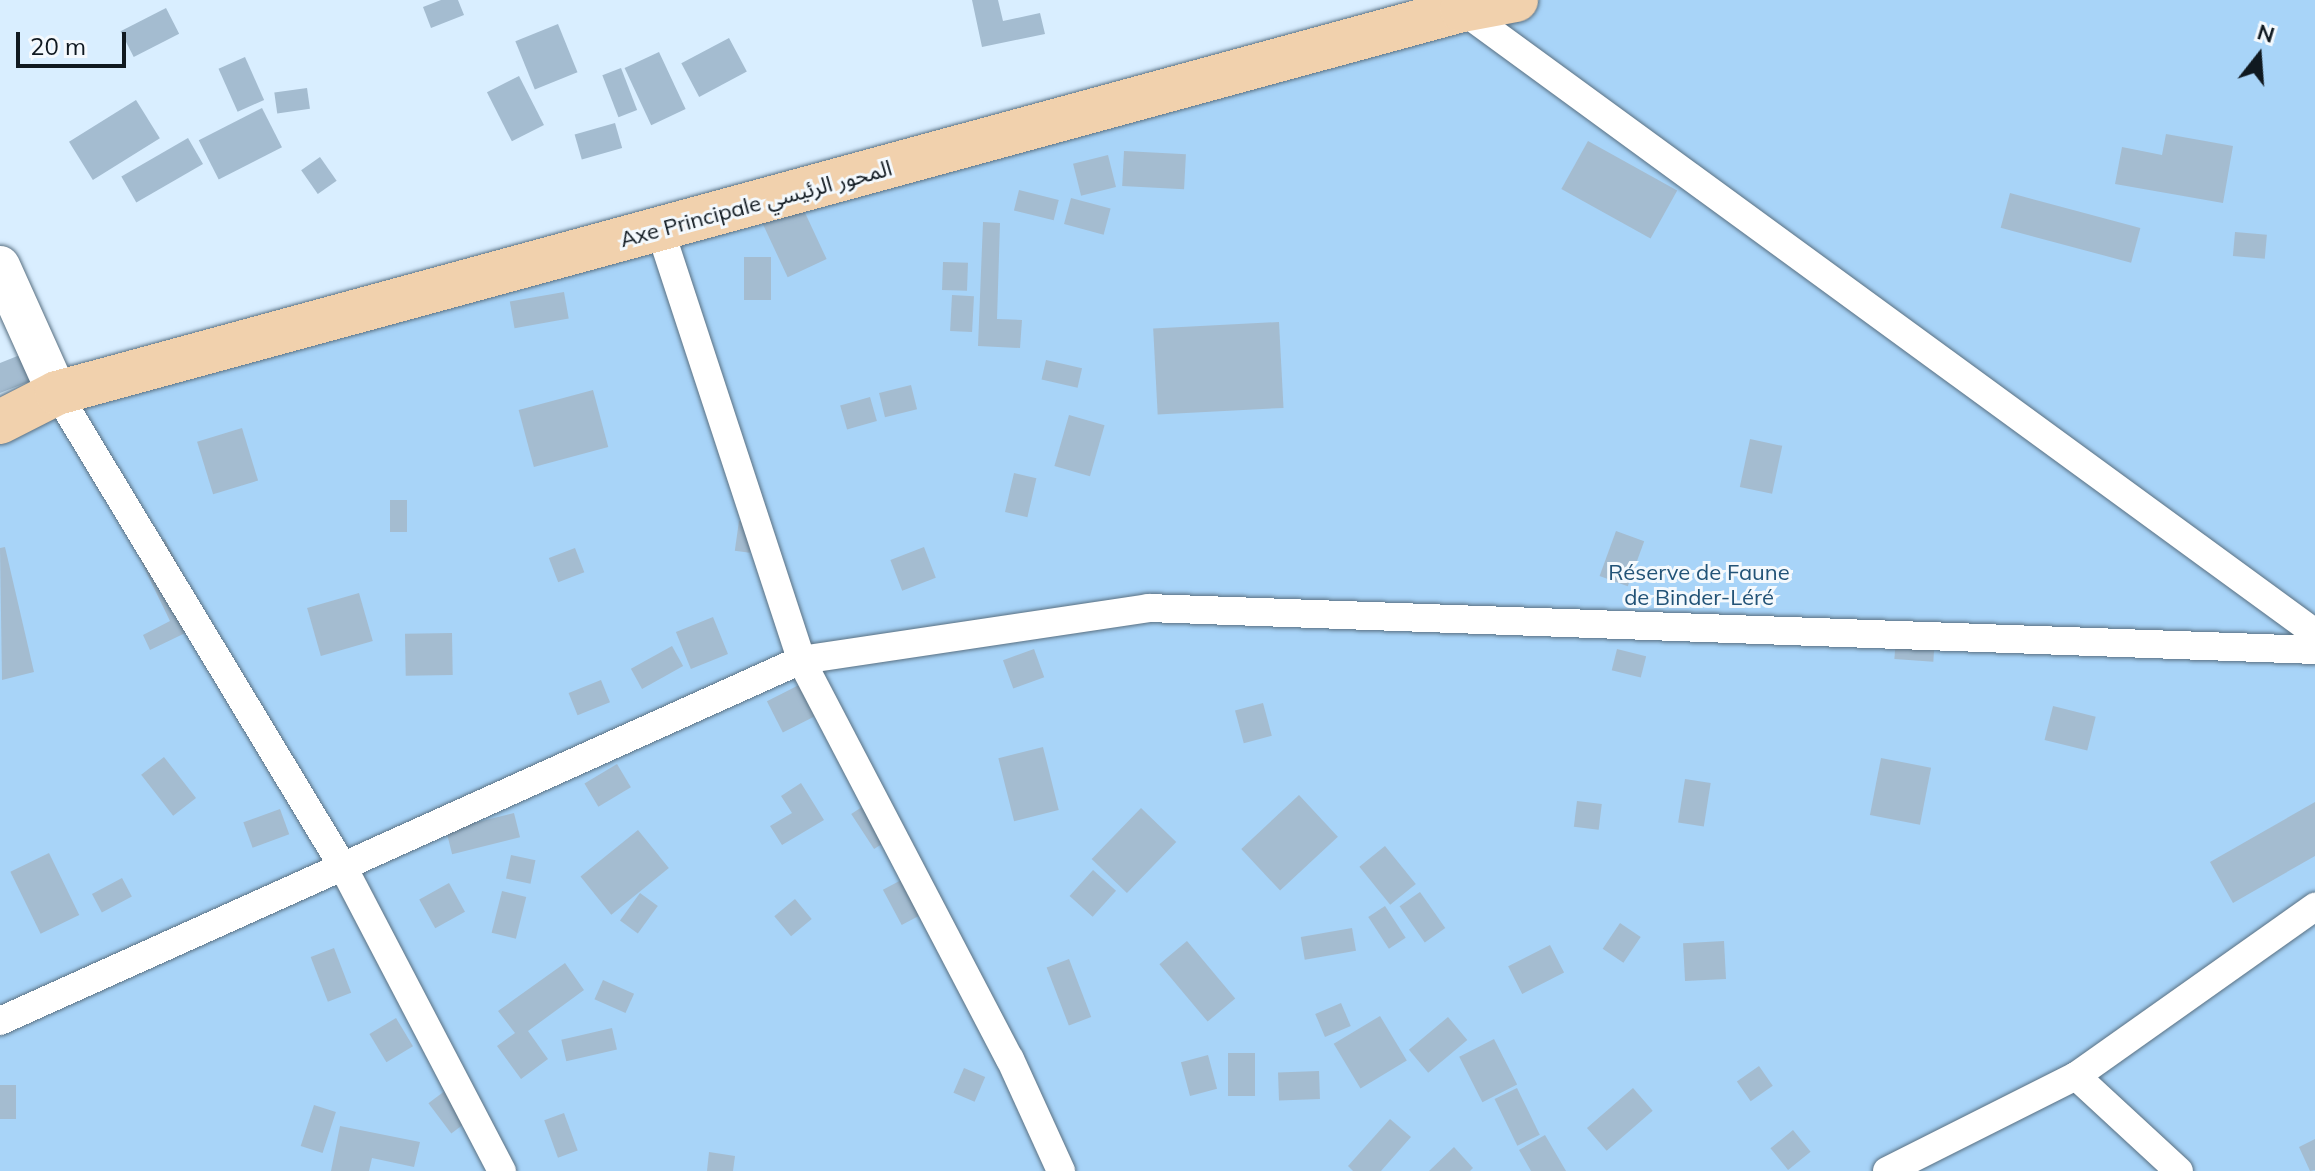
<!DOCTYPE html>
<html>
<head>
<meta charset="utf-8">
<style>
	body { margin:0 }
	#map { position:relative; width:2315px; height:1171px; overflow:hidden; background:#d9eeff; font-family:Mulish,"Noto Sans Arabic",sans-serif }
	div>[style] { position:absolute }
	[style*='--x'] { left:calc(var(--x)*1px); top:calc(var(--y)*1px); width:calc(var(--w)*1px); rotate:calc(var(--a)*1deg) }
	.green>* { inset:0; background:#a8d4f8 }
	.building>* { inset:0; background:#a4bcd0; transform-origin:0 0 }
	.roads { filter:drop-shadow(0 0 2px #597082) drop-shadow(0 0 2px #597082) }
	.street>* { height:28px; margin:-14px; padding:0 14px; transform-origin:14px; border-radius:14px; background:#fff }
	.secondary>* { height:40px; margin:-20px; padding:0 20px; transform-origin:20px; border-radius:20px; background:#fff }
	.primary>* { height:44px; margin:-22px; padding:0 22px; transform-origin:22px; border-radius:22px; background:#f1d1ad }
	span { translate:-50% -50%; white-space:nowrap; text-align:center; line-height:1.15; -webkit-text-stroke:6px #f4f9fd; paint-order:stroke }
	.street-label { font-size:22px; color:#101920 }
	.park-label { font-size:22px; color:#225377 }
	.north { position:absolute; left:2219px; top:16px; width:80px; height:80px; -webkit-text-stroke:6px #f4f9fd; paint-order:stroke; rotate:17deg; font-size:22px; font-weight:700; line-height:32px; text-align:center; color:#101920 }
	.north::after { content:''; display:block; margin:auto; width:28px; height:36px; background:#101920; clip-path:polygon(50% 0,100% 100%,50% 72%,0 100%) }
	.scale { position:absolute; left:16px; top:32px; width:110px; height:36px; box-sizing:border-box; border:4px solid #101920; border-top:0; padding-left:10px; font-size:24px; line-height:28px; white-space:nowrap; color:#101920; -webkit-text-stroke:6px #f4f9fd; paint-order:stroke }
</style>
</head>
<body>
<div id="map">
	<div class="green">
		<div style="clip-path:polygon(1516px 0,2315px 0,2315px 1171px,0 1171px,0 422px)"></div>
	</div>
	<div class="building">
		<div style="clip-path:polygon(441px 0,458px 0,464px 15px,431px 28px,423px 7px)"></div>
		<div style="clip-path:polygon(972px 0,998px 0,1003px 21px,1040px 13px,1045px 34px,982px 47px)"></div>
		<div style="left:166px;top:8px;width:29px;height:51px;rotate:63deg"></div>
		<div style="left:558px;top:24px;width:52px;height:46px;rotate:68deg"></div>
		<div style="left:729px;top:38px;width:38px;height:54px;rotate:62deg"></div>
		<div style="left:659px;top:52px;width:63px;height:38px;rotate:65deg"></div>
		<div style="left:245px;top:57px;width:47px;height:29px;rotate:66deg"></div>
		<div style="left:621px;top:68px;width:45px;height:20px;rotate:69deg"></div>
		<div style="left:519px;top:76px;width:55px;height:36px;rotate:63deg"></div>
		<div style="left:307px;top:88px;width:21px;height:33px;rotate:82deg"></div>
		<div style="left:136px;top:100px;width:45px;height:79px;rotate:58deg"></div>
		<div style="left:262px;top:108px;width:44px;height:71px;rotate:63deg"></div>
		<div style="left:615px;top:123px;width:26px;height:42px;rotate:74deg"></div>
		<div style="clip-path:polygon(2166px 134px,2233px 146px,2223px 203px,2115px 184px,2122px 147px,2162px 155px)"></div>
		<div style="left:188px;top:138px;width:30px;height:77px;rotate:60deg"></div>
		<div style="left:1588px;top:141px;width:102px;height:55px;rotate:29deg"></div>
		<div style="left:1124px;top:151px;width:62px;height:35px;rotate:3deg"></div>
		<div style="left:1108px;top:155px;width:33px;height:36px;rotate:76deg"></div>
		<div style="left:320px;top:157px;width:29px;height:23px;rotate:55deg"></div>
		<div style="left:1019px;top:190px;width:41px;height:21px;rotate:14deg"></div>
		<div style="left:2010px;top:193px;width:135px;height:36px;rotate:15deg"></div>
		<div style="left:1071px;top:198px;width:41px;height:27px;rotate:15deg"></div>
		<div style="left:800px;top:202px;width:63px;height:43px;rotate:65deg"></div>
		<div style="clip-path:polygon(983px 222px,1000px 223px,997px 319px,1022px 320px,1020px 348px,978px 346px)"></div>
		<div style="left:2235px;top:232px;width:32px;height:24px;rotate:5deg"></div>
		<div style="left:744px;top:257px;width:27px;height:43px"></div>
		<div style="left:943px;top:262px;width:25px;height:28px;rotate:2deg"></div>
		<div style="left:564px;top:292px;width:27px;height:55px;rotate:80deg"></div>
		<div style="left:952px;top:295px;width:22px;height:36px;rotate:3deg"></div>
		<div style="left:1279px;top:322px;width:86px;height:126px;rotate:87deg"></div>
		<div style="clip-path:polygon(25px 353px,36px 379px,0 393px,0 363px)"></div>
		<div style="left:1046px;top:360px;width:37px;height:20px;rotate:13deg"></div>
		<div style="left:911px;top:385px;width:25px;height:33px;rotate:76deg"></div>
		<div style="left:593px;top:390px;width:59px;height:77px;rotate:75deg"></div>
		<div style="left:870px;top:397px;width:25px;height:31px;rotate:74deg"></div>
		<div style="left:1069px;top:415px;width:37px;height:53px;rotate:16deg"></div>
		<div style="left:242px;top:428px;width:55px;height:47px;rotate:73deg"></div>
		<div style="left:1750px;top:439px;width:33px;height:49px;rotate:12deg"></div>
		<div style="left:1014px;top:473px;width:23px;height:40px;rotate:13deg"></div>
		<div style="left:390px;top:500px;width:17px;height:32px"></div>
		<div style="left:739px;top:521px;width:15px;height:30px;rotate:8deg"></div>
		<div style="left:1616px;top:531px;width:30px;height:48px;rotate:20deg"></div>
		<div style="clip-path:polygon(165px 539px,206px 623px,150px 650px,143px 635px,170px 621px,137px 553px)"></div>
		<div style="clip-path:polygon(5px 547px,34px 672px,2px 680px,0 548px)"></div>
		<div style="left:924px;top:547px;width:33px;height:36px;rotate:69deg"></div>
		<div style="left:575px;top:548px;width:26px;height:28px;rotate:69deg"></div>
		<div style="left:359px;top:593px;width:50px;height:54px;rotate:74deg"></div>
		<div style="left:713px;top:617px;width:40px;height:40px;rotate:68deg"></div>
		<div style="left:452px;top:633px;width:42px;height:47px;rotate:89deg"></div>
		<div style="left:1896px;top:636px;width:39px;height:23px;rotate:4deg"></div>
		<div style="left:672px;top:646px;width:23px;height:47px;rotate:61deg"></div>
		<div style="left:1034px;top:649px;width:30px;height:33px;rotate:70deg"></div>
		<div style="left:1617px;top:649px;width:30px;height:22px;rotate:14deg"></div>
		<div style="left:601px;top:680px;width:24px;height:35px;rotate:68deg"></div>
		<div style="left:799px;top:685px;width:35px;height:36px;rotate:63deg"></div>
		<div style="left:1263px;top:703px;width:34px;height:29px;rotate:75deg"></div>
		<div style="left:2053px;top:706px;width:44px;height:35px;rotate:14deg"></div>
		<div style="left:1043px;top:747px;width:65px;height:46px;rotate:76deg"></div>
		<div style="left:164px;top:757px;width:52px;height:29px;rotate:52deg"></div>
		<div style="left:1881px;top:758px;width:51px;height:58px;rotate:11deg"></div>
		<div style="left:617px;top:764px;width:27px;height:38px;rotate:59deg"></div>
		<div style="left:1685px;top:779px;width:26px;height:44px;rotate:9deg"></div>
		<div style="clip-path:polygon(801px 783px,824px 820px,782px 845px,770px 826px,792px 813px,781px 796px)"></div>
		<div style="left:1299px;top:795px;width:57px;height:79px;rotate:47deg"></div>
		<div style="left:1577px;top:801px;width:25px;height:26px;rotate:7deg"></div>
		<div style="clip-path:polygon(2315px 802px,2315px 856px,2233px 903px,2210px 862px)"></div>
		<div style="left:868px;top:803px;width:42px;height:20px;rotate:57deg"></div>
		<div style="left:1141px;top:808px;width:49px;height:71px;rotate:44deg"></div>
		<div style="left:280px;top:809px;width:27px;height:39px;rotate:70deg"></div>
		<div style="left:514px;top:813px;width:25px;height:70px;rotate:76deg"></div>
		<div style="left:638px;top:830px;width:49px;height:74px;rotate:51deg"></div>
		<div style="left:1385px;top:846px;width:49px;height:33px;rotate:51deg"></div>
		<div style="left:49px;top:853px;width:69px;height:43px;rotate:64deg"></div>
		<div style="left:511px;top:855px;width:25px;height:24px;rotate:12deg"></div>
		<div style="left:1093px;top:870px;width:31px;height:35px;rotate:42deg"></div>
		<div style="left:122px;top:878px;width:21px;height:34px;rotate:62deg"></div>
		<div style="left:905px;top:878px;width:40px;height:25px;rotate:62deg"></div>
		<div style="left:449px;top:883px;width:33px;height:34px;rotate:61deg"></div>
		<div style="left:502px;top:891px;width:25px;height:43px;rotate:14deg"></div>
		<div style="left:1420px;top:892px;width:44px;height:25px;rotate:55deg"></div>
		<div style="left:640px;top:893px;width:22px;height:34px;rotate:36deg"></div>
		<div style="left:795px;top:899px;width:26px;height:27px;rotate:50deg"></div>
		<div style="left:1385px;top:906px;width:38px;height:20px;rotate:57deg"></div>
		<div style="left:1620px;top:923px;width:25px;height:31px;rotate:34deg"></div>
		<div style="left:1352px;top:928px;width:23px;height:52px;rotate:80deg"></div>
		<div style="left:1187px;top:941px;width:75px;height:36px;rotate:50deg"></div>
		<div style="left:1724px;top:941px;width:38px;height:41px;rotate:87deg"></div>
		<div style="left:1550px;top:945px;width:31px;height:47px;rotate:63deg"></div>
		<div style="left:334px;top:948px;width:48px;height:25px;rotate:69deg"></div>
		<div style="left:1069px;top:959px;width:62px;height:24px;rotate:69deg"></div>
		<div style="clip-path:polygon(565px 963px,584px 990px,528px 1031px,548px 1059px,521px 1079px,497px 1046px,515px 1033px,498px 1011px)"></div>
		<div style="left:603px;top:980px;width:34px;height:21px;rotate:24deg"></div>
		<div style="left:1341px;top:1003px;width:25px;height:28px;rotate:67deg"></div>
		<div style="left:1380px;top:1016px;width:52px;height:54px;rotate:59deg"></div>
		<div style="left:1448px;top:1017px;width:30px;height:51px;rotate:50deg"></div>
		<div style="left:396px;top:1018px;width:33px;height:31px;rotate:59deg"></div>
		<div style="left:612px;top:1028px;width:22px;height:52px;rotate:77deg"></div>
		<div style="left:1494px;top:1039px;width:51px;height:39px;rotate:63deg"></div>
		<div style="left:1228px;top:1053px;width:27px;height:43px"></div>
		<div style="left:1208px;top:1055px;width:35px;height:28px;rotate:75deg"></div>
		<div style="left:1759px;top:1066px;width:24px;height:27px;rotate:55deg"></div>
		<div style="left:964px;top:1068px;width:23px;height:27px;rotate:23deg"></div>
		<div style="left:1319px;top:1071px;width:28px;height:41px;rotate:88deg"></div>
		<div style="left:0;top:1085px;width:16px;height:34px"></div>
		<div style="left:450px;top:1087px;width:38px;height:27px;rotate:53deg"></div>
		<div style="left:1517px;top:1088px;width:52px;height:25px;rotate:64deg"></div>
		<div style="left:1633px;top:1088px;width:30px;height:61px;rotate:49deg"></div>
		<div style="left:314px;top:1105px;width:23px;height:43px;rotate:18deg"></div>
		<div style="left:564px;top:1113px;width:40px;height:21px;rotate:70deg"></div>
		<div style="clip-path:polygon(1390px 1119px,1411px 1137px,1381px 1171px,1353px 1171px,1348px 1166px)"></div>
		<div style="clip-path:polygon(340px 1126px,420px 1142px,414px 1167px,372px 1158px,369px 1171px,331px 1171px)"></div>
		<div style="left:1793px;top:1130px;width:28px;height:29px;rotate:51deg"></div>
		<div style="clip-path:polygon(1545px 1135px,1566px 1171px,1531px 1171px,1519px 1150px)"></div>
		<div style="clip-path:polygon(2315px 1139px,2315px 1170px,2310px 1171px,2299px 1147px)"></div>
		<div style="clip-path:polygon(1454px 1147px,1473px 1168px,1470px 1171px,1429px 1171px)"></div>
		<div style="clip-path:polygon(709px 1152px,735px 1156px,733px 1171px,707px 1171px)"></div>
	</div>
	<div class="roads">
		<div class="street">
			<div style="--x:1460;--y:4;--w:6;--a:72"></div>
			<div style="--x:1462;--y:10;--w:1056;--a:36.14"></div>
			<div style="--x:660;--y:230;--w:453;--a:71.8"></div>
			<div style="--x:801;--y:660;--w:450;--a:62.4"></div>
			<div style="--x:1010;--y:1059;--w:123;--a:65.5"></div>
			<div style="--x:57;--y:393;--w:554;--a:58.89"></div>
			<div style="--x:343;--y:867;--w:343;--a:62.4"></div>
			<div style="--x:0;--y:1021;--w:879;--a:-24.26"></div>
			<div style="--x:801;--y:660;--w:351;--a:-8.5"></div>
			<div style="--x:1148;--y:608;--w:1168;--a:2.06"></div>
			<div style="--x:2076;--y:1076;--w:140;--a:42.7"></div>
			<div style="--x:1887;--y:1171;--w:212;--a:-26.7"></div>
			<div style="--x:2076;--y:1076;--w:293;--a:-35.3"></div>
		</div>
		<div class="secondary">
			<div style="--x:0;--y:266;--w:139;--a:65.8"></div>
		</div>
		<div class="primary">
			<div style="--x:0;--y:422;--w:64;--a:-27"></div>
			<div style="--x:57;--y:393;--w:1456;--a:-15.25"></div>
			<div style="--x:1462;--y:10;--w:55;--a:-10.5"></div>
		</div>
	</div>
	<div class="street-label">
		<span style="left:756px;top:204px;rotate:-15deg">Axe Principale المحور الرئيسي</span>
	</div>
	<div class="park-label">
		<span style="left:1699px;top:585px">Réserve de Faune<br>de Binder-Léré</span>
	</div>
	<div class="north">N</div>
	<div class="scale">20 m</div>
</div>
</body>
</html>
